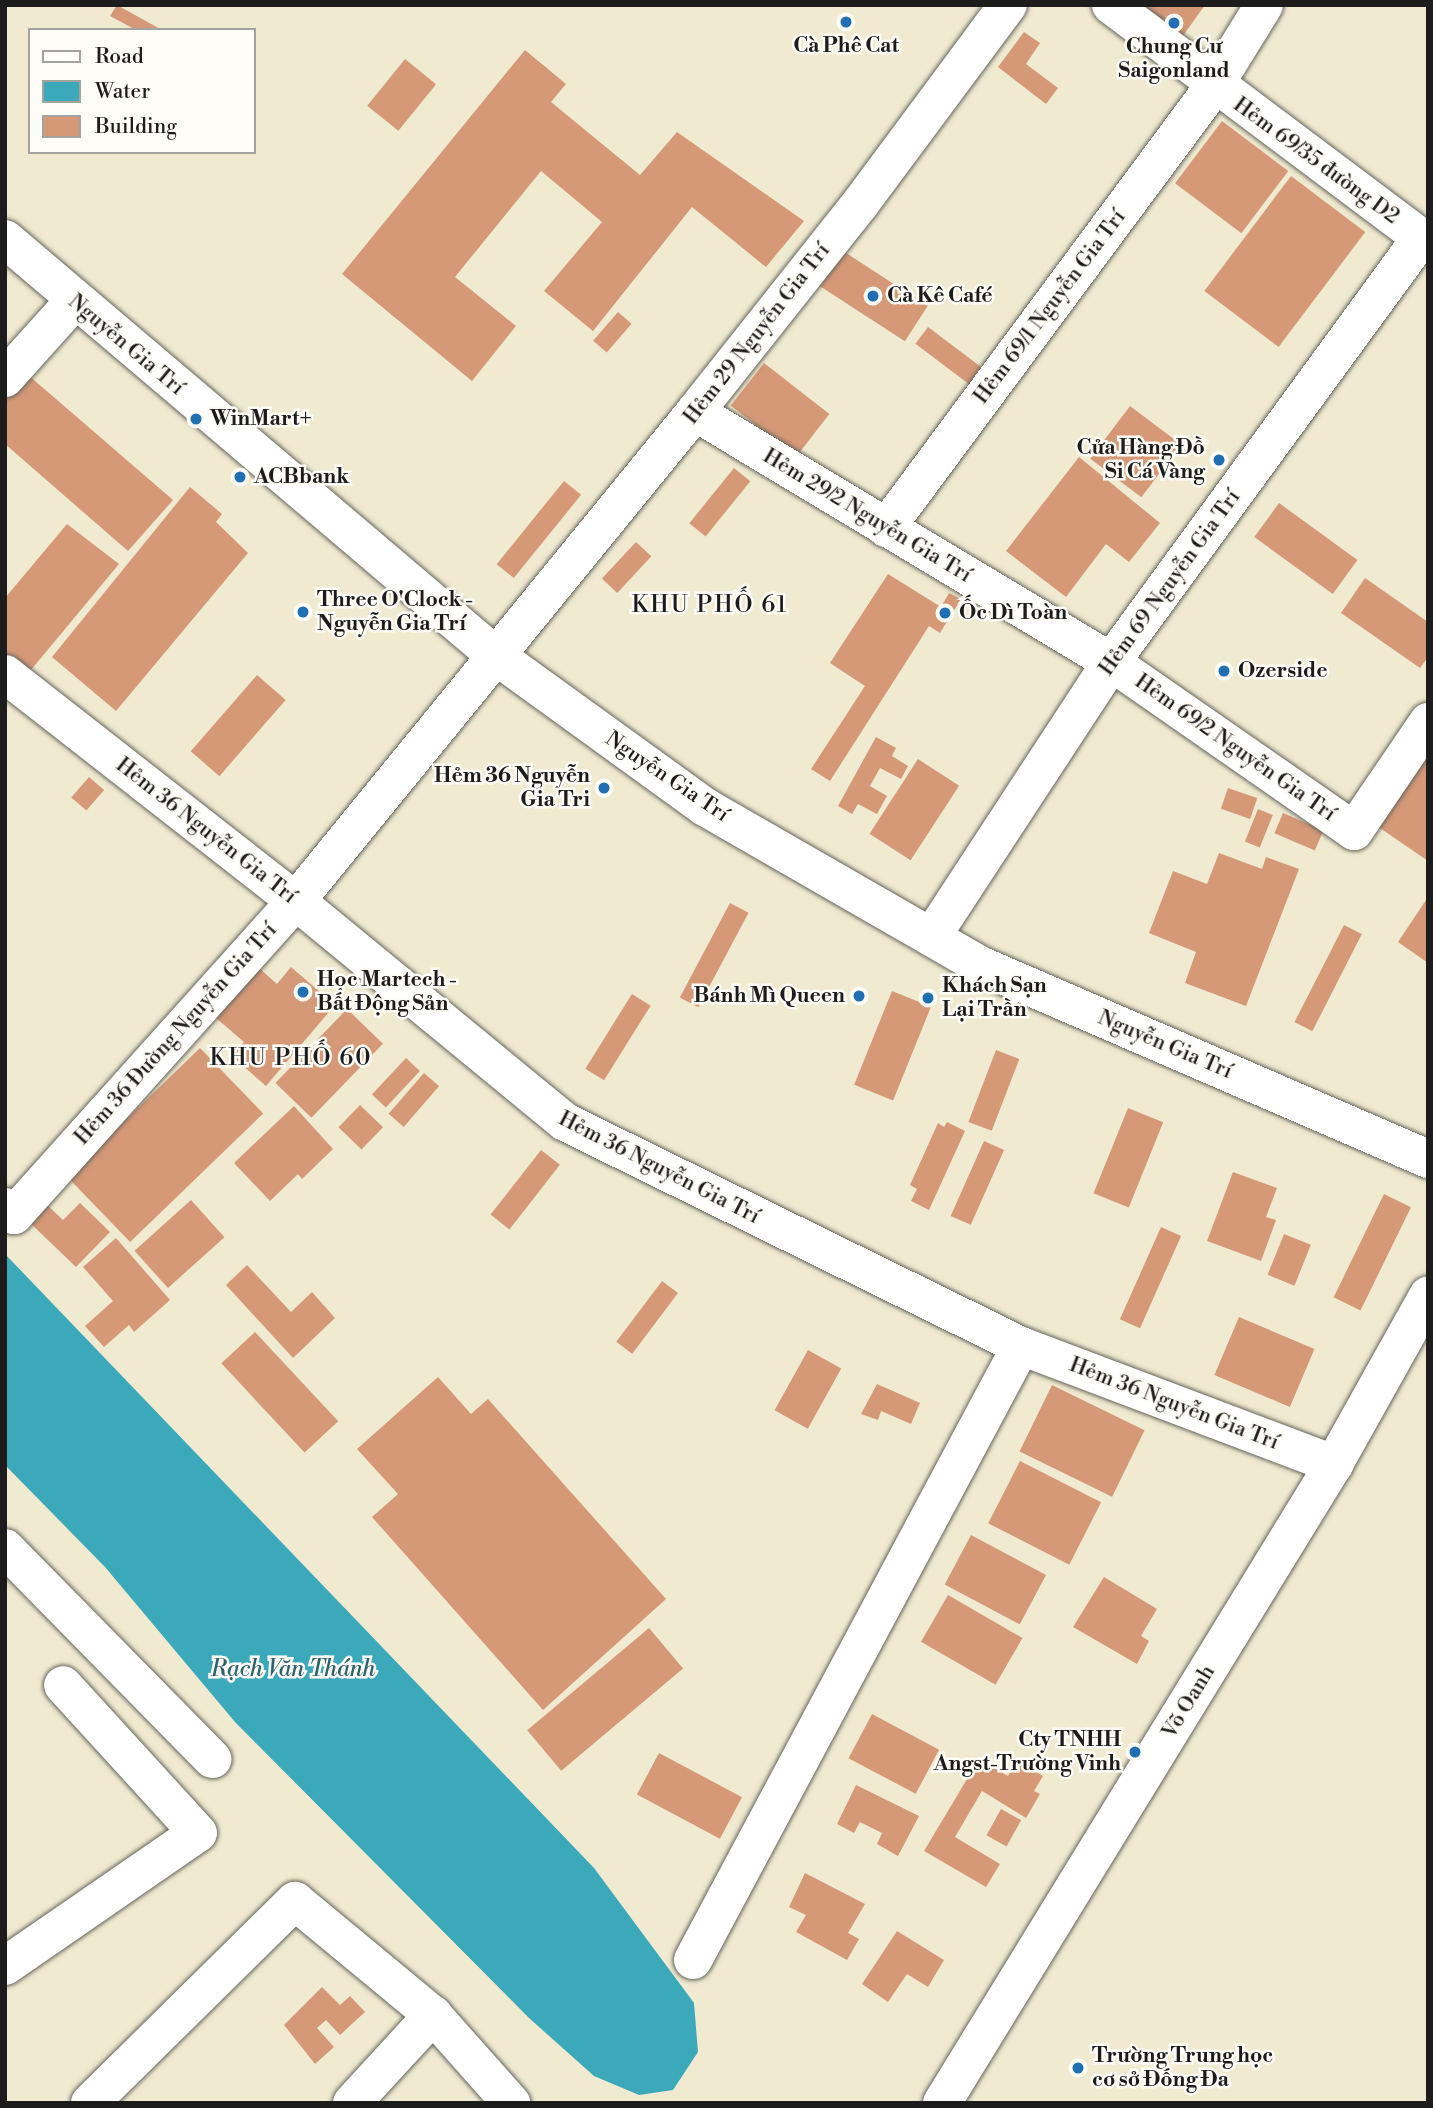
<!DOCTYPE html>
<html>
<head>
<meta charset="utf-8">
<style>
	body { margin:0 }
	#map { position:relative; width:1433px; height:2108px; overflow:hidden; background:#f0ead1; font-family:"Libre Bodoni",serif }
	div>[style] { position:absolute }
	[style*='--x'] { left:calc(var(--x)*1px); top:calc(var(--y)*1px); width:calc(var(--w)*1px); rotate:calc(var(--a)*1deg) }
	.water>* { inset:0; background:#3ca9bb }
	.building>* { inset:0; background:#d59978; transform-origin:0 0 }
	.roads { filter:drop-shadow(0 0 2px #66645b) drop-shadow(0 0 2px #66645b) }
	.minor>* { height:38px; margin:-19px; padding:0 19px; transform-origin:19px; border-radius:19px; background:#fff }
	.dots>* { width:19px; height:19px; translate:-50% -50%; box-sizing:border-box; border:4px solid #fdfcf7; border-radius:50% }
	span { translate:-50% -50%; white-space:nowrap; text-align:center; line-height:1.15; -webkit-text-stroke:5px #fdfcf7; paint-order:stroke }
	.poi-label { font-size:21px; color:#1c1c1c; font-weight:700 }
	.left { translate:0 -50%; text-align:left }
	.right { translate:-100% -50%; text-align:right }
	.street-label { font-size:21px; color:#1c1c1c }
	.neighbourhood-label { font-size:23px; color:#1c1c1c; letter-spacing:2px }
	.water-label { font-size:23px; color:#2c626c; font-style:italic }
	.frame { position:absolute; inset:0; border:7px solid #1c1c1c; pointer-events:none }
	.legend { position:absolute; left:28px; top:28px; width:228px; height:126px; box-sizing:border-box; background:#fdfcf7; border:2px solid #a3a29f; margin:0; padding:9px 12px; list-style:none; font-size:21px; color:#1c1c1c }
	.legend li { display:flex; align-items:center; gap:14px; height:35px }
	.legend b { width:35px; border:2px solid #a3a29f }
</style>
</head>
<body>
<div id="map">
	<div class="water">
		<div style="clip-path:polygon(5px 1254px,594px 1868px,694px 2003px,698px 2052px,673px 2090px,639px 2095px,594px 2076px,529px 2018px,235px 1722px,105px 1567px,5px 1465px)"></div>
	</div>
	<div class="building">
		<div style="clip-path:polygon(117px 5px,162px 30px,136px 30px,110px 16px)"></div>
		<div style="clip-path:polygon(1131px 5px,1205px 5px,1180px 40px)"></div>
		<div style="clip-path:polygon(1024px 32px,1040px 43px,1026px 64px,1058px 88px,1046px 104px,998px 67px)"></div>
		<div style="clip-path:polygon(525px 50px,566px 84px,551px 102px,640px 175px,677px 132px,804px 221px,766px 267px,692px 207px,593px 331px,544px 291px,602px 222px,541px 171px,455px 277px,516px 326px,472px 381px,342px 274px)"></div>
		<div style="left:405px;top:59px;width:40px;height:60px;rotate:39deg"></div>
		<div style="left:1222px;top:121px;width:83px;height:78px;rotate:37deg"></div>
		<div style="left:1291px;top:176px;width:93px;height:144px;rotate:37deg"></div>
		<div style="left:843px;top:251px;width:101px;height:42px;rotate:33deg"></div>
		<div style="left:618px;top:312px;width:18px;height:38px;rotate:41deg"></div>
		<div style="left:928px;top:327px;width:79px;height:21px;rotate:37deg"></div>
		<div style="left:764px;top:363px;width:83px;height:54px;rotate:38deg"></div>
		<div style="clip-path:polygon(27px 374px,173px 500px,128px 551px,5px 444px,5px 399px)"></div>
		<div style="left:1130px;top:406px;width:64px;height:66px;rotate:37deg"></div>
		<div style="clip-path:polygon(1079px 457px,1160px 523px,1129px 562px,1106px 544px,1066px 597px,1006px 551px)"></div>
		<div style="left:734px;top:468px;width:21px;height:71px;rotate:39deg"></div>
		<div style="left:564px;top:481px;width:22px;height:107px;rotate:39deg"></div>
		<div style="clip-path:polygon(190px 487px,222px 514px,216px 522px,248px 553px,116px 711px,52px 657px)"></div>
		<div style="left:1279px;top:503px;width:97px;height:42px;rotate:36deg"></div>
		<div style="clip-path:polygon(67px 524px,119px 564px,26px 676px,5px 660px,5px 598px)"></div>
		<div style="left:636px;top:542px;width:21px;height:50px;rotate:43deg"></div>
		<div style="clip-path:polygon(888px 574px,941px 607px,949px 593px,961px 599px,940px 633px,929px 626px,830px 781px,811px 769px,865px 686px,830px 663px)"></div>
		<div style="clip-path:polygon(1365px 578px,1428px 622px,1428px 657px,1420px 668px,1341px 613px)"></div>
		<div style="left:257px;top:675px;width:38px;height:101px;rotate:41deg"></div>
		<div style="clip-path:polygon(876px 737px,896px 748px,892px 756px,908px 766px,901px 779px,880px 768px,870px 786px,887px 796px,877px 814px,858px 804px,852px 814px,838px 806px)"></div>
		<div style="clip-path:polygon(1428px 752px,1428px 861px,1377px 826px)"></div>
		<div style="left:918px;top:759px;width:49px;height:89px;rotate:33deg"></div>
		<div style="left:89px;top:777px;width:20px;height:27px;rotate:41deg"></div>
		<div style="left:1228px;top:788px;width:31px;height:22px;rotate:19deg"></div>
		<div style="left:1258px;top:809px;width:16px;height:35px;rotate:22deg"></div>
		<div style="left:1283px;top:813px;width:44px;height:22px;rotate:23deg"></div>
		<div style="clip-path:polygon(1219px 853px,1262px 869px,1266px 857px,1299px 869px,1246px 1006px,1185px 983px,1196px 952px,1149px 933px,1173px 871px,1207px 884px)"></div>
		<div style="clip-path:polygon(1428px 897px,1428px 963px,1398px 942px)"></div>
		<div style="left:730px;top:903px;width:21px;height:107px;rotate:28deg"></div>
		<div style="left:1344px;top:925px;width:20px;height:109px;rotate:27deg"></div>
		<div style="clip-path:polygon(291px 967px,335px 1005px,266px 1086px,232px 1056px,244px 1042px,216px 1018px,259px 968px,277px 984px)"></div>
		<div style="left:892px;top:991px;width:42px;height:101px;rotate:22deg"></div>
		<div style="left:632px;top:994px;width:22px;height:88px;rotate:32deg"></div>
		<div style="left:347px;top:1009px;width:50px;height:103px;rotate:44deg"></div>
		<div style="left:200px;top:1048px;width:91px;height:185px;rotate:46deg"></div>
		<div style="left:996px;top:1050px;width:25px;height:77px;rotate:21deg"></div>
		<div style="left:406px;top:1058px;width:19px;height:50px;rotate:43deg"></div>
		<div style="left:424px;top:1073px;width:20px;height:54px;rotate:41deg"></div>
		<div style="left:360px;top:1105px;width:32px;height:31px;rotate:44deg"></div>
		<div style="clip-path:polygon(294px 1106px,333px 1149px,302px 1179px,298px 1174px,270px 1201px,234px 1163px)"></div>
		<div style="left:1128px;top:1108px;width:38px;height:92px;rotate:22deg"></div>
		<div style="clip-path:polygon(947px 1122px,965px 1131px,929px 1210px,911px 1201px,917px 1189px,910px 1185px,938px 1123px,944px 1127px)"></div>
		<div style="left:984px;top:1141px;width:22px;height:82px;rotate:24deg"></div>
		<div style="left:541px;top:1150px;width:24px;height:82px;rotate:38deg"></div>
		<div style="clip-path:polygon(1233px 1172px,1277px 1188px,1266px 1217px,1276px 1220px,1261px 1261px,1207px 1241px)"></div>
		<div style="left:1384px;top:1194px;width:30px;height:115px;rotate:26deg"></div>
		<div style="left:191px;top:1200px;width:50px;height:76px;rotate:48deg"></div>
		<div style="clip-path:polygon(45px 1203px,63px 1220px,80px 1203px,110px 1232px,76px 1267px,28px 1221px)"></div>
		<div style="left:1161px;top:1227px;width:22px;height:101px;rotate:24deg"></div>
		<div style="left:1284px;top:1234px;width:29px;height:44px;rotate:22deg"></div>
		<div style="clip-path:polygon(116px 1238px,170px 1300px,134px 1332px,129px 1325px,104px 1347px,85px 1326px,113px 1301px,83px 1267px)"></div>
		<div style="clip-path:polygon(247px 1265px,291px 1312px,312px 1292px,335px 1318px,293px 1358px,226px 1285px)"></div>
		<div style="left:662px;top:1281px;width:20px;height:76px;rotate:37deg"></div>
		<div style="left:1239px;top:1317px;width:82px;height:63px;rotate:23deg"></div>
		<div style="left:255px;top:1332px;width:122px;height:46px;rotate:47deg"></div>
		<div style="left:808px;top:1350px;width:38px;height:69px;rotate:29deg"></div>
		<div style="clip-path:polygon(438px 1377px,471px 1414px,488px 1399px,666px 1599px,543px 1710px,372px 1517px,398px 1494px,357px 1449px)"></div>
		<div style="clip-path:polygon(877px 1384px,920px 1403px,911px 1424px,881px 1411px,878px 1420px,861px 1414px)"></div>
		<div style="left:1052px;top:1385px;width:103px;height:74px;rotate:26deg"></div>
		<div style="left:1020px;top:1461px;width:91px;height:70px;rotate:27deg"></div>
		<div style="left:971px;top:1535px;width:85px;height:56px;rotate:28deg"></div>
		<div style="clip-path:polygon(1104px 1577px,1157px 1609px,1141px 1636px,1149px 1641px,1137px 1664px,1073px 1627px)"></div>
		<div style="left:948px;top:1595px;width:86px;height:54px;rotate:30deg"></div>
		<div style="left:649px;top:1628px;width:53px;height:159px;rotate:50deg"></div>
		<div style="left:872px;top:1714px;width:76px;height:50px;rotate:28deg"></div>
		<div style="left:659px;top:1753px;width:94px;height:47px;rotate:28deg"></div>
		<div style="clip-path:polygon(979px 1759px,1008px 1776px,1017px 1761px,1043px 1776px,1034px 1791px,1040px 1794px,1026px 1818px,982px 1791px,955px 1837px,1000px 1864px,986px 1887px,924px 1851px)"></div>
		<div style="clip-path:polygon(856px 1785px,919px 1816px,898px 1856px,877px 1844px,882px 1833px,860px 1822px,854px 1833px,837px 1824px)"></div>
		<div style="left:1001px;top:1809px;width:23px;height:30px;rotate:29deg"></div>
		<div style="clip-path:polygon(805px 1873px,865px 1904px,848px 1933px,859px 1939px,847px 1960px,796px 1932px,806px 1915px,789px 1907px)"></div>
		<div style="clip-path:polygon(897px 1931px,944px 1960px,928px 1987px,907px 1974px,888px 2002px,862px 1984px)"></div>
		<div style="clip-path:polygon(322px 1987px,340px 2005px,350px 1996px,365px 2012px,340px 2035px,326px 2020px,317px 2028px,334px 2047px,315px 2064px,284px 2025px)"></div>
	</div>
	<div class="roads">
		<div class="minor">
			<div style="--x:1111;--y:5;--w:396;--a:36.9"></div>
			<div style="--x:5;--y:239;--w:643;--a:40.33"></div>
			<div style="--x:495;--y:655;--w:259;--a:35.9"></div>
			<div style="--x:705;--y:807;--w:319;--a:29.9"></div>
			<div style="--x:982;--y:966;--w:486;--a:23.4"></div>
			<div style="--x:5;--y:378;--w:103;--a:-48.1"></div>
			<div style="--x:695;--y:412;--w:485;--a:31"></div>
			<div style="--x:1111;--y:662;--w:296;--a:34.8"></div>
			<div style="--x:1354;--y:831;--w:132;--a:-55.8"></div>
			<div style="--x:886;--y:528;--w:550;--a:-53.42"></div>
			<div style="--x:1214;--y:86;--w:95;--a:-58.3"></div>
			<div style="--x:5;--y:674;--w:369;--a:38"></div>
			<div style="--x:296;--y:901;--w:348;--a:39.4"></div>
			<div style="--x:565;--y:1122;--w:508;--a:26.16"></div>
			<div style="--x:1021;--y:1346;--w:335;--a:20.7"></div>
			<div style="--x:932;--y:936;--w:327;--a:-56.8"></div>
			<div style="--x:1111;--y:662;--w:525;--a:-53.83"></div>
			<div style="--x:5;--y:1207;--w:12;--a:42"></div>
			<div style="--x:14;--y:1215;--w:422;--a:-48.1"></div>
			<div style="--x:296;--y:901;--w:631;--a:-50.79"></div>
			<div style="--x:695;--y:412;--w:265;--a:-51.6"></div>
			<div style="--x:860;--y:204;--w:248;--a:-53.4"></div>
			<div style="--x:5;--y:1548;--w:296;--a:45.5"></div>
			<div style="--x:693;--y:1960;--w:696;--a:-61.89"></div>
			<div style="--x:5;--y:1966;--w:234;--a:-34.6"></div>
			<div style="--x:198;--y:1833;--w:200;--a:-132.4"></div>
			<div style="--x:90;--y:2103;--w:288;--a:-44.6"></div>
			<div style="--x:295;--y:1901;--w:179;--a:39.6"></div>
			<div style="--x:433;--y:2015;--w:118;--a:48.4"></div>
			<div style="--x:352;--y:2103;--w:120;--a:-47.4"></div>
			<div style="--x:942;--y:2103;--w:750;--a:-58.47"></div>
			<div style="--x:1334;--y:1464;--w:193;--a:-60.8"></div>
		</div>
	</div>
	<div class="dots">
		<div style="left:846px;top:22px;background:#1f6fb2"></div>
		<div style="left:1174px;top:23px;background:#1f6fb2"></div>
		<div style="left:873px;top:296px;background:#1f6fb2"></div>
		<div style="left:196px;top:419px;background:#1f6fb2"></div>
		<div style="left:1219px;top:460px;background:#1f6fb2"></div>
		<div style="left:240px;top:477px;background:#1f6fb2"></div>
		<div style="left:303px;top:612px;background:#1f6fb2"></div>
		<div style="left:945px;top:613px;background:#1f6fb2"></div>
		<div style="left:1224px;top:671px;background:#1f6fb2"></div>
		<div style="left:604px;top:788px;background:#1f6fb2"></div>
		<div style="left:303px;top:992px;background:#1f6fb2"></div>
		<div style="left:859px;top:996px;background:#1f6fb2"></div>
		<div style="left:928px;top:998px;background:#1f6fb2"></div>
		<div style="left:1135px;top:1752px;background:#1f6fb2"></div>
		<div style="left:1078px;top:2068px;background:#1f6fb2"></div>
	</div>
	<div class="poi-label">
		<span style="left:846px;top:46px">Cà Phê Cat</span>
		<span style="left:1174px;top:59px">Chung Cư<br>Saigonland</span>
		<span class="left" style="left:887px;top:296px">Cà Kê Café</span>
		<span class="left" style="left:210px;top:419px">WinMart+</span>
		<span class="right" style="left:1205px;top:460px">Cửa Hàng Đồ<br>Si Cá Vàng</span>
		<span class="left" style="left:254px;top:477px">ACBbank</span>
		<span class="left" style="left:317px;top:612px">Three O'Clock -<br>Nguyễn Gia Trí</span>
		<span class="left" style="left:959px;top:613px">Ốc Dì Toàn</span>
		<span class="left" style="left:1238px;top:671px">Ozerside</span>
		<span class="right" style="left:590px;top:788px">Hẻm 36 Nguyễn<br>Gia Tri</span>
		<span class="left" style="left:317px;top:992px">Học Martech -<br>Bất Động Sản</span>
		<span class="left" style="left:942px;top:998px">Khách Sạn<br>Lại Trần</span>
		<span class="right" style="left:845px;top:996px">Bánh Mì Queen</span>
		<span class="right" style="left:1121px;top:1752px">Cty TNHH<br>Angst-Trường Vinh</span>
		<span class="left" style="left:1092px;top:2068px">Trường Trung học<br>cơ sở Đống Đa</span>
	</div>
	<div class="street-label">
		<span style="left:1316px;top:161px;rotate:36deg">Hẻm 69/35 đường D2</span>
		<span style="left:1050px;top:307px;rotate:-53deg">Hẻm 69/1 Nguyễn Gia Trí</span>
		<span style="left:757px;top:334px;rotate:-52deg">Hẻm 29 Nguyễn Gia Trí</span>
		<span style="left:126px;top:345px;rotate:40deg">Nguyễn Gia Trí</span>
		<span style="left:867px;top:516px;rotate:31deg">Hẻm 29/2 Nguyễn Gia Trí</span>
		<span style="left:1170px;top:583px;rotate:-54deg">Hẻm 69 Nguyễn Gia Trí</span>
		<span style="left:1235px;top:748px;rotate:35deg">Hẻm 69/2 Nguyễn Gia Trí</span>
		<span style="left:667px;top:777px;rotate:34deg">Nguyễn Gia Trí</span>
		<span style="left:206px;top:831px;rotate:38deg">Hẻm 36 Nguyễn Gia Trí</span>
		<span style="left:176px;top:1034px;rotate:-48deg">Hẻm 36 Đường Nguyễn Gia Trí</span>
		<span style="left:1165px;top:1045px;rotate:23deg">Nguyễn Gia Trí</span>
		<span style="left:659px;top:1168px;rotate:27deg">Hẻm 36 Nguyễn Gia Trí</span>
		<span style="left:1174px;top:1404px;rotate:21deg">Hẻm 36 Nguyễn Gia Trí</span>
		<span style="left:1189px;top:1702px;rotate:-59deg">Võ Oanh</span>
	</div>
	<div class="neighbourhood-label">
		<span style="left:710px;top:605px">KHU PHỐ 61</span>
		<span style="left:291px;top:1058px">KHU PHỐ 60</span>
	</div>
	<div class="water-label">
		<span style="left:293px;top:1669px">Rạch Văn Thánh</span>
	</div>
	<div class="frame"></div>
	<ul class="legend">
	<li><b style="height:9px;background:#fff"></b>Road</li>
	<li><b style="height:19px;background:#3ca9bb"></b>Water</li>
	<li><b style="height:19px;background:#d59978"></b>Building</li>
	</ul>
</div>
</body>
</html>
